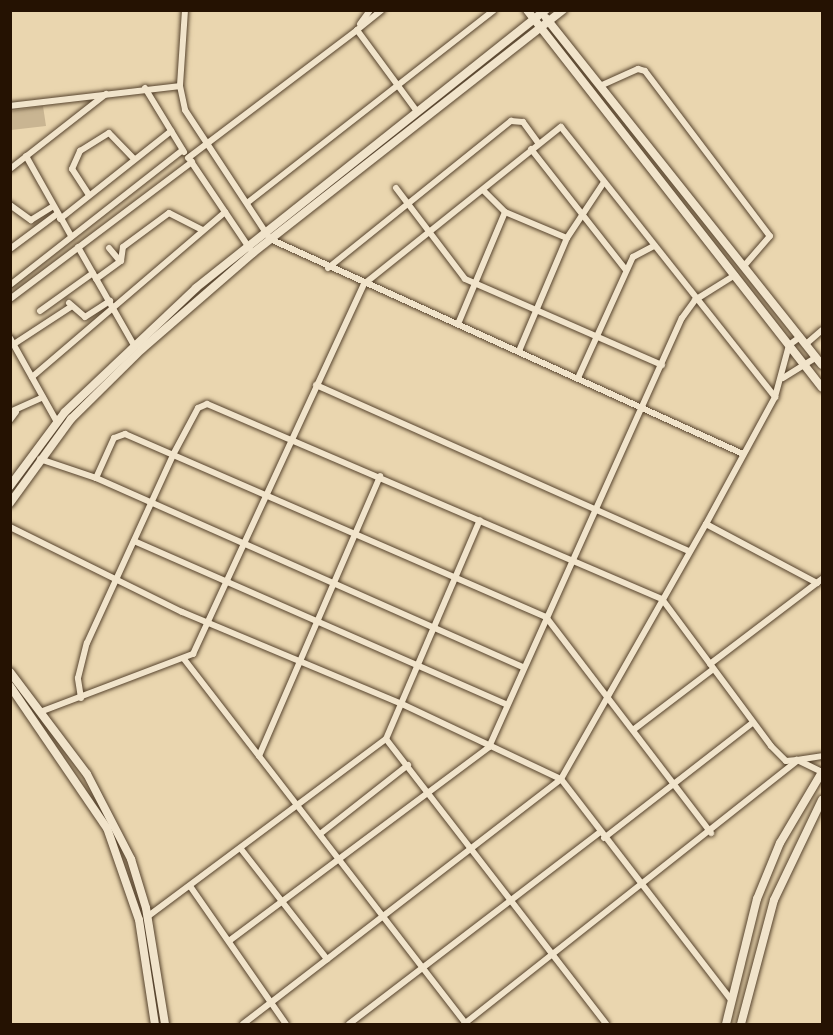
<!DOCTYPE html>
<html>
<head>
<meta charset="utf-8">
<style>
	body { margin:0 }
	#map { position:relative; width:833px; height:1035px; overflow:hidden; background:#ead6af; font-family:Cardo,serif }
	div>[style] { position:absolute }
	[style*='--x'] { left:calc(var(--x)*1px); top:calc(var(--y)*1px); width:calc(var(--w)*1px); rotate:calc(var(--a)*1deg) }
	.green>* { inset:0; background:#c9b592 }
	.roads { filter:drop-shadow(0 0 2px #56432d) drop-shadow(0 0 2px #56432d) }
	.minor>* { height:6px; margin:-3px; padding:0 3px; transform-origin:3px; border-radius:3px; background:#f1e4cb }
	.secondary>* { height:8px; margin:-4px; padding:0 4px; transform-origin:4px; border-radius:4px; background:#f1e4cb }
	span { translate:-50% -50%; white-space:nowrap; text-align:center; line-height:1.15; -webkit-text-stroke:5px #f1e4cb; paint-order:stroke }
	.frame { position:absolute; inset:0; border:12px solid #251202; pointer-events:none }
</style>
</head>
<body>
<div id="map">
	<div class="green">
		<div style="clip-path:polygon(43px 106px,46px 126px,11px 130px,11px 111px)"></div>
	</div>
	<div class="roads">
		<div class="minor">
			<div style="--x:185;--y:10;--w:76;--a:93.8"></div>
			<div style="--x:180;--y:86;--w:25;--a:78"></div>
			<div style="--x:185;--y:110;--w:154;--a:56.6"></div>
			<div style="--x:270;--y:239;--w:520;--a:24.44"></div>
			<div style="--x:360;--y:24;--w:17;--a:-54"></div>
			<div style="--x:357;--y:30;--w:32;--a:-39"></div>
			<div style="--x:600;--y:86;--w:42;--a:-24.1"></div>
			<div style="--x:638;--y:69;--w:7;--a:16"></div>
			<div style="--x:645;--y:71;--w:207;--a:52.9"></div>
			<div style="--x:770;--y:236;--w:40;--a:131"></div>
			<div style="--x:145;--y:88;--w:75;--a:58.6"></div>
			<div style="--x:10;--y:106;--w:171;--a:-6.7"></div>
			<div style="--x:531;--y:149;--w:154;--a:51.9"></div>
			<div style="--x:26;--y:156;--w:92;--a:60.6"></div>
			<div style="--x:188;--y:158;--w:212;--a:-37.1"></div>
			<div style="--x:357;--y:30;--w:99;--a:53.6"></div>
			<div style="--x:190;--y:160;--w:107;--a:56"></div>
			<div style="--x:10;--y:169;--w:122;--a:-38"></div>
			<div style="--x:396;--y:188;--w:114;--a:52.8"></div>
			<div style="--x:465;--y:279;--w:215;--a:23.6"></div>
			<div style="--x:483;--y:190;--w:31;--a:45"></div>
			<div style="--x:505;--y:212;--w:67;--a:22.8"></div>
			<div style="--x:89;--y:195;--w:31;--a:-123"></div>
			<div style="--x:72;--y:169;--w:20;--a:-66"></div>
			<div style="--x:80;--y:151;--w:34;--a:-32"></div>
			<div style="--x:109;--y:133;--w:36;--a:46"></div>
			<div style="--x:247;--y:203;--w:313;--a:-38"></div>
			<div style="--x:10;--y:205;--w:26;--a:36"></div>
			<div style="--x:31;--y:220;--w:26;--a:-32"></div>
			<div style="--x:60;--y:219;--w:142;--a:-38.4"></div>
			<div style="--x:78;--y:247;--w:113;--a:60.3"></div>
			<div style="--x:109;--y:248;--w:17;--a:50"></div>
			<div style="--x:10;--y:249;--w:59;--a:-36.7"></div>
			<div style="--x:328;--y:268;--w:235;--a:-38.8"></div>
			<div style="--x:511;--y:121;--w:12;--a:5"></div>
			<div style="--x:523;--y:122;--w:26;--a:54"></div>
			<div style="--x:96;--y:279;--w:31;--a:-36"></div>
			<div style="--x:121;--y:261;--w:14;--a:-82"></div>
			<div style="--x:123;--y:247;--w:57;--a:-36.5"></div>
			<div style="--x:169;--y:213;--w:38;--a:27"></div>
			<div style="--x:10;--y:285;--w:219;--a:-38"></div>
			<div style="--x:10;--y:299;--w:228;--a:-37"></div>
			<div style="--x:69;--y:303;--w:21;--a:41"></div>
			<div style="--x:85;--y:317;--w:30;--a:-33"></div>
			<div style="--x:40;--y:311;--w:65;--a:-35.6"></div>
			<div style="--x:458;--y:324;--w:121;--a:-67.2"></div>
			<div style="--x:10;--y:338;--w:96;--a:60.8"></div>
			<div style="--x:14;--y:344;--w:69;--a:-33.2"></div>
			<div style="--x:806;--y:344;--w:21;--a:-41"></div>
			<div style="--x:519;--y:351;--w:123;--a:-67"></div>
			<div style="--x:567;--y:238;--w:67;--a:-56.5"></div>
			<div style="--x:32;--y:377;--w:254;--a:-40.5"></div>
			<div style="--x:578;--y:378;--w:133;--a:-65.6"></div>
			<div style="--x:633;--y:257;--w:24;--a:-28"></div>
			<div style="--x:783;--y:378;--w:39;--a:-32"></div>
			<div style="--x:316;--y:385;--w:408;--a:24"></div>
			<div style="--x:10;--y:412;--w:36;--a:-24"></div>
			<div style="--x:10;--y:420;--w:10;--a:-53"></div>
			<div style="--x:40;--y:459;--w:59;--a:18.7"></div>
			<div style="--x:96;--y:478;--w:468;--a:23.9"></div>
			<div style="--x:96;--y:478;--w:44;--a:-65.8"></div>
			<div style="--x:114;--y:438;--w:12;--a:-20"></div>
			<div style="--x:125;--y:434;--w:459;--a:23.5"></div>
			<div style="--x:546;--y:617;--w:272;--a:52.6"></div>
			<div style="--x:706;--y:524;--w:126;--a:28"></div>
			<div style="--x:10;--y:527;--w:192;--a:26.3"></div>
			<div style="--x:182;--y:612;--w:238;--a:22.7"></div>
			<div style="--x:402;--y:704;--w:176;--a:25.3"></div>
			<div style="--x:561;--y:779;--w:279;--a:52.4"></div>
			<div style="--x:134;--y:541;--w:407;--a:23.7"></div>
			<div style="--x:184;--y:659;--w:461;--a:52.3"></div>
			<div style="--x:710;--y:664;--w:141;--a:-37.2"></div>
			<div style="--x:81;--y:698;--w:20;--a:-99"></div>
			<div style="--x:78;--y:678;--w:36;--a:-76"></div>
			<div style="--x:87;--y:643;--w:209;--a:-65.4"></div>
			<div style="--x:174;--y:453;--w:51;--a:-61.9"></div>
			<div style="--x:198;--y:408;--w:10;--a:-24"></div>
			<div style="--x:207;--y:404;--w:495;--a:23.2"></div>
			<div style="--x:662;--y:599;--w:183;--a:53.4"></div>
			<div style="--x:771;--y:746;--w:21;--a:45"></div>
			<div style="--x:786;--y:761;--w:11;--a:-5"></div>
			<div style="--x:40;--y:712;--w:164;--a:-20.8"></div>
			<div style="--x:193;--y:654;--w:408;--a:-65.2"></div>
			<div style="--x:364;--y:284;--w:252;--a:-38.6"></div>
			<div style="--x:561;--y:127;--w:345;--a:51.6"></div>
			<div style="--x:633;--y:730;--w:99;--a:-37.2"></div>
			<div style="--x:386;--y:739;--w:360;--a:52.3"></div>
			<div style="--x:259;--y:756;--w:305;--a:-66.6"></div>
			<div style="--x:822;--y:772;--w:28;--a:-154"></div>
			<div style="--x:797;--y:760;--w:25;--a:-9"></div>
			<div style="--x:320;--y:834;--w:112;--a:-38.1"></div>
			<div style="--x:604;--y:838;--w:187;--a:-37.8"></div>
			<div style="--x:241;--y:849;--w:140;--a:52"></div>
			<div style="--x:190;--y:886;--w:168;--a:55.2"></div>
			<div style="--x:147;--y:917;--w:298;--a:-36.7"></div>
			<div style="--x:386;--y:739;--w:238;--a:-66.8"></div>
			<div style="--x:229;--y:941;--w:324;--a:-36.7"></div>
			<div style="--x:489;--y:747;--w:470;--a:-65.8"></div>
			<div style="--x:682;--y:318;--w:22;--a:-54"></div>
			<div style="--x:695;--y:300;--w:47;--a:-32"></div>
			<div style="--x:243;--y:1024;--w:401;--a:-37.6"></div>
			<div style="--x:561;--y:779;--w:293;--a:-60.4"></div>
			<div style="--x:706;--y:524;--w:145;--a:-61.5"></div>
			<div style="--x:775;--y:397;--w:54;--a:-74.9"></div>
			<div style="--x:789;--y:345;--w:14;--a:-36"></div>
			<div style="--x:349;--y:1024;--w:316;--a:-37.4"></div>
			<div style="--x:464;--y:1024;--w:424;--a:-38.3"></div>
		</div>
		<div class="secondary">
			<div style="--x:527;--y:10;--w:479;--a:52"></div>
			<div style="--x:546;--y:18;--w:443;--a:51.5"></div>
			<div style="--x:10;--y:486;--w:92;--a:-53.4"></div>
			<div style="--x:65;--y:412;--w:180;--a:-43.4"></div>
			<div style="--x:196;--y:288;--w:447;--a:-38.5"></div>
			<div style="--x:10;--y:503;--w:104;--a:-54"></div>
			<div style="--x:71;--y:419;--w:100;--a:-44.6"></div>
			<div style="--x:142;--y:349;--w:147;--a:-40.9"></div>
			<div style="--x:253;--y:253;--w:394;--a:-38.1"></div>
			<div style="--x:10;--y:672;--w:128;--a:53"></div>
			<div style="--x:87;--y:774;--w:96;--a:62.6"></div>
			<div style="--x:131;--y:859;--w:51;--a:73"></div>
			<div style="--x:146;--y:908;--w:118;--a:80.7"></div>
			<div style="--x:10;--y:686;--w:172;--a:55.7"></div>
			<div style="--x:107;--y:828;--w:97;--a:70.8"></div>
			<div style="--x:139;--y:920;--w:105;--a:81.3"></div>
			<div style="--x:726;--y:1024;--w:129;--a:-76.1"></div>
			<div style="--x:757;--y:899;--w:61;--a:-67.7"></div>
			<div style="--x:780;--y:843;--w:82;--a:-59.4"></div>
			<div style="--x:741;--y:1024;--w:128;--a:-75.1"></div>
			<div style="--x:774;--y:900;--w:111;--a:-64.4"></div>
		</div>
	</div>
	<div class="frame"></div>
</div>
</body>
</html>
